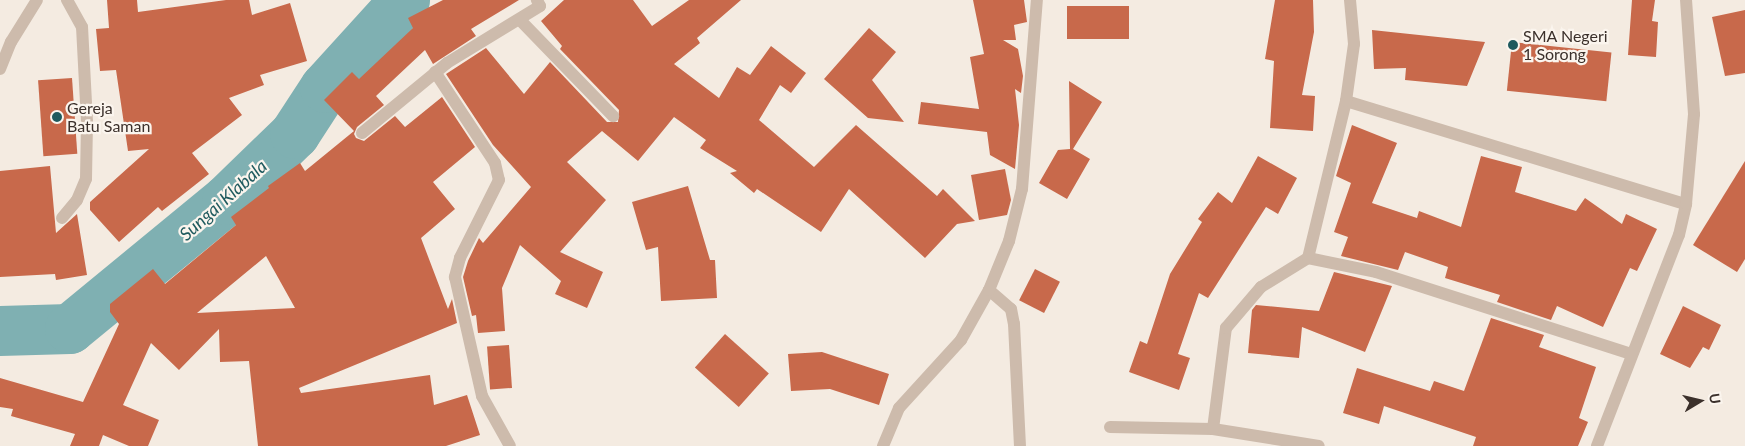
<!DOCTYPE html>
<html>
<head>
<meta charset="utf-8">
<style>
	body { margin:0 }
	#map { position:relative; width:1745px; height:446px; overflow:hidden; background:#f4ebe1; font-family:Lato,sans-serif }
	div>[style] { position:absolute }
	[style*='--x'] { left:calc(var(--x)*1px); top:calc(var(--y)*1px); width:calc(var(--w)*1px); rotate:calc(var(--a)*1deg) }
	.river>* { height:50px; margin:-25px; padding:0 25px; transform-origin:25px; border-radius:25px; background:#7fb0b2 }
	.building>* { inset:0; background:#c8694b; transform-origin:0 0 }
	.minor>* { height:12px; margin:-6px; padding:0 6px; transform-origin:6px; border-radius:6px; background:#cdbbac }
	.dots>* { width:14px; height:14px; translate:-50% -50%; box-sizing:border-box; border:2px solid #fbf5ee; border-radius:50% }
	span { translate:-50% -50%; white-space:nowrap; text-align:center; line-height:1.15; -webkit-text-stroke:4.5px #fbf5ee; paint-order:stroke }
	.poi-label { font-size:16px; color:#3b302b }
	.left { translate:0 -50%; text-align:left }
	.water-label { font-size:18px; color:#1f5a5e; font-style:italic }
	.north { position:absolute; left:1675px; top:376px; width:50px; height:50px; -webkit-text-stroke:4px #fbf5ee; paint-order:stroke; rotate:81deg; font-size:14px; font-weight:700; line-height:20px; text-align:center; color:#3b302b }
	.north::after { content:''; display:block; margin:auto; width:18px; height:22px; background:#3b302b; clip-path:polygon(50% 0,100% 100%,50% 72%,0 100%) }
</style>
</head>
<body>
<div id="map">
	<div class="river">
		<div style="--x:0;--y:331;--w:70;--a:-1.6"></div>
		<div style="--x:70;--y:329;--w:203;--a:-39.4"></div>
		<div style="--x:227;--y:200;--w:95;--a:-44.1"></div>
		<div style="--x:295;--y:134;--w:55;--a:-56.9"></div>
		<div style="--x:325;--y:88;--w:119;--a:-47.7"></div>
	</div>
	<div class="building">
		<div style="clip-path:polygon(107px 0,137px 0,138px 12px,226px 0,249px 0,252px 15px,290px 3px,307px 61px,260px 75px,264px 85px,229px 98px,242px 115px,192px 153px,209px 174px,162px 211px,158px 207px,119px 242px,90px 210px,90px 202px,149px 149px,128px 151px,116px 70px,100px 71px,96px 29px,109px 28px)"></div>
		<div style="clip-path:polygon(evenodd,443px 0,519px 0,471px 29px,476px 36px,433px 64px,425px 50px,376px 96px,384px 105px,357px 127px,354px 134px,356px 138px,364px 141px,395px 116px,405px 127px,442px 97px,475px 147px,433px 182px,455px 209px,421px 238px,448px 309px,452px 299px,457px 323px,299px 388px,301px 393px,430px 375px,434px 405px,467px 395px,480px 435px,446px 446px,258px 446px,249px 361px,220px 362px,219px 329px,179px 370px,151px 343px,123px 405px,159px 420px,148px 446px,129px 446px,103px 435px,99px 446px,70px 446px,75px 434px,11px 416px,13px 409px,0 407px,0 378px,83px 402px,119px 324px,110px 312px,110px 304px,153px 269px,165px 284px,236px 225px,231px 217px,269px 188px,268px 186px,300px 163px,305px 171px,354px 131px,324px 100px,352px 72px,359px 79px,413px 28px,408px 18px,443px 0,266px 256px,295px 308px,197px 313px,266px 256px)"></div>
		<div style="clip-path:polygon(564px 0,633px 0,652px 26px,689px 0,741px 0,697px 38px,700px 43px,674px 64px,719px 98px,737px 67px,750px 75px,771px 46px,806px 73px,791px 93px,780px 85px,759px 120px,814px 167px,856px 125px,937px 196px,943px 189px,975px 221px,957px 224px,925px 258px,849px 189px,821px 232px,757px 189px,754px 193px,730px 173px,737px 171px,700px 148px,706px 140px,674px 117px,638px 161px,602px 131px,567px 162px,606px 200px,560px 252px,603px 272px,587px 308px,555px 294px,561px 281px,520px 245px,502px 288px,505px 331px,478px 333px,476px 315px,472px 316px,463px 277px,468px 261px,479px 238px,483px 243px,531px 187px,493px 145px,446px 74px,486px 48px,524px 94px,550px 62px,607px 122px,618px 122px,619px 110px,560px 49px,562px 46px,541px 21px)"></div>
		<div style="clip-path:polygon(973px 0,1024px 0,1027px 22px,1014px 25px,1016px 40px,1003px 40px,1018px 49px,1023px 76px,1021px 93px,1015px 89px,1019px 125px,1015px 169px,990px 155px,987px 132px,918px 124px,921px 102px,979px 109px,970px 57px,984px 54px)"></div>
		<div style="clip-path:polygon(1275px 0,1313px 0,1314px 32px,1302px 95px,1315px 96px,1313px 131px,1270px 128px,1274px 61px,1265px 59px)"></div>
		<div style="clip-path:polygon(1632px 0,1655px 0,1652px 21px,1658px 22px,1656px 57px,1628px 55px)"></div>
		<div style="left:1067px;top:6px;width:62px;height:33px"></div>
		<div style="clip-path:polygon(1745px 10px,1745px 73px,1725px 76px,1712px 17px)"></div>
		<div style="clip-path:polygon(869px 28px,896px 52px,872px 80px,904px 122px,868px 118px,824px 79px)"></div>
		<div style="clip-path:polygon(1372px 30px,1485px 42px,1467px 86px,1405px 80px,1406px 68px,1374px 69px)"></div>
		<div style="left:1512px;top:42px;width:100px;height:49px;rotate:6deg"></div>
		<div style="left:72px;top:78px;width:76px;height:34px;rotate:86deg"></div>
		<div style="clip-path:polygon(1069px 81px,1102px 102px,1073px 149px,1090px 159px,1067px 199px,1039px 183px,1058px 150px,1070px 149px)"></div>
		<div style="clip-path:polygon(1352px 125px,1397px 143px,1372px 203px,1417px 218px,1419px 211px,1461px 227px,1481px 156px,1522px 167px,1515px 192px,1576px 211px,1585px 198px,1622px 224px,1626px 214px,1657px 229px,1637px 271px,1630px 268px,1603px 327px,1557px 306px,1551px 320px,1497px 302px,1500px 295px,1445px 278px,1448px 267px,1405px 252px,1398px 270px,1341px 256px,1348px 237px,1334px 232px,1351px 183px,1336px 176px)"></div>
		<div style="clip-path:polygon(1258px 156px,1297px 178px,1278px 214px,1266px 207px,1208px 298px,1199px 293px,1178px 354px,1190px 358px,1179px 390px,1129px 372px,1140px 341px,1147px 344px,1170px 274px,1202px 222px,1198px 219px,1218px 192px,1232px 203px)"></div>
		<div style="clip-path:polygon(1745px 161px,1745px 259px,1737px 272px,1693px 245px)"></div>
		<div style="clip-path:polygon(50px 166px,56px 233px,77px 214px,87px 275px,56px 280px,55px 274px,0 277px,0 171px)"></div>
		<div style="clip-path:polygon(1005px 169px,1011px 200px,1007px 215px,979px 220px,971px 175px)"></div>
		<div style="clip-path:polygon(688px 186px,710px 260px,715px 260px,717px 298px,661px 301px,658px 247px,646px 250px,632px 202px)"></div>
		<div style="left:1035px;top:269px;width:28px;height:35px;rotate:27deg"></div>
		<div style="clip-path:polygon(1334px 272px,1392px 286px,1365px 352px,1302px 327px,1299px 358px,1248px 353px,1252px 310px,1256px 305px,1319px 311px)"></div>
		<div style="clip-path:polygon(1683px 306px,1721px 325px,1709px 350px,1703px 347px,1690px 368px,1660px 354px)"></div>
		<div style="clip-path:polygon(1491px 318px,1544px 335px,1539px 347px,1596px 367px,1579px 418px,1588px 422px,1578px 446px,1473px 446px,1476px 437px,1384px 406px,1379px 424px,1343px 413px,1357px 368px,1430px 391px,1434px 381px,1464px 391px)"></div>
		<div style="left:725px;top:334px;width:59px;height:45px;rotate:42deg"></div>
		<div style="left:509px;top:345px;width:43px;height:22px;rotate:86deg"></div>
		<div style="clip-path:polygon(822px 352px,889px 374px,879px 405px,830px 389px,791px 391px,788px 354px)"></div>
	</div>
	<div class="minor">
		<div style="--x:520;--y:20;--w:134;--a:45.9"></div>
		<div style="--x:0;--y:69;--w:29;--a:-68"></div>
		<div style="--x:11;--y:42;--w:49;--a:-58.2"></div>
		<div style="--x:435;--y:72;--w:109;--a:56.6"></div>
		<div style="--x:495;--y:163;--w:17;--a:77"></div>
		<div style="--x:499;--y:180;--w:87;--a:116.6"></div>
		<div style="--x:460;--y:258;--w:20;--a:105"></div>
		<div style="--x:455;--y:277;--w:122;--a:77.2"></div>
		<div style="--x:482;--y:396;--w:57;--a:60.8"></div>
		<div style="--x:1346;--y:101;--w:355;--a:16.9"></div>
		<div style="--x:362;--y:133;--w:110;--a:-39.5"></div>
		<div style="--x:447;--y:63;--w:109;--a:-31.5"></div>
		<div style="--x:540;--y:6;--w:7;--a:-117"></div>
		<div style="--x:62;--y:218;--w:23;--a:-50"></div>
		<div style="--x:77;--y:200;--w:23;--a:-67"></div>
		<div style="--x:86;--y:179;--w:57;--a:-89"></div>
		<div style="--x:87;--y:122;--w:95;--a:-93"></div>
		<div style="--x:82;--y:27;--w:31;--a:-119"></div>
		<div style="--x:1308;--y:258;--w:69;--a:11.6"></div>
		<div style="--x:1376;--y:272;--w:268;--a:17.8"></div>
		<div style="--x:989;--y:290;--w:29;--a:41"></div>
		<div style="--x:1011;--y:309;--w:15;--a:79"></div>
		<div style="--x:1014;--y:324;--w:122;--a:87.2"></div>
		<div style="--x:1110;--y:427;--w:103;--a:1.1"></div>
		<div style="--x:1213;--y:429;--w:107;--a:9.1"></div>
		<div style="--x:1213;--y:429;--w:102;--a:-82.7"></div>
		<div style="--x:1226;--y:328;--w:54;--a:-49.5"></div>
		<div style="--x:1261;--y:287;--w:55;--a:-31.7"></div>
		<div style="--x:1308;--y:258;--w:162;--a:-76.4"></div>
		<div style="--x:1346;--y:101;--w:58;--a:-82"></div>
		<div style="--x:1354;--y:44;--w:44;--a:-95.2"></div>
		<div style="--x:883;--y:446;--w:41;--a:-67.2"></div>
		<div style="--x:899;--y:408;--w:92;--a:-47.6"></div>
		<div style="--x:961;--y:340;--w:57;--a:-60.8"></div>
		<div style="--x:989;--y:290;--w:53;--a:-67.8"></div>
		<div style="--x:1009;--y:241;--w:54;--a:-76"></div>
		<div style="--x:1022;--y:189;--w:190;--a:-85.5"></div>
		<div style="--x:1597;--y:446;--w:226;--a:-68.8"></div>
		<div style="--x:1679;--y:235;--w:32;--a:-77"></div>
		<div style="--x:1686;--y:204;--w:90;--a:-84.9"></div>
		<div style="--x:1694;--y:114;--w:114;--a:-94"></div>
	</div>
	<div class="dots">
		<div style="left:1513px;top:45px;background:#1f5a5e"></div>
		<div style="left:57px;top:117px;background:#1f5a5e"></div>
	</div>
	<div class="poi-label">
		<span class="left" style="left:1523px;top:45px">SMA Negeri<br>1 Sorong</span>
		<span class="left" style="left:67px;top:117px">Gereja<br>Batu Saman</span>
	</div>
	<div class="water-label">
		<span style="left:223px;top:200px;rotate:-42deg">Sungai Klabala</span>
	</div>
	<div class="north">U</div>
</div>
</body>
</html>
